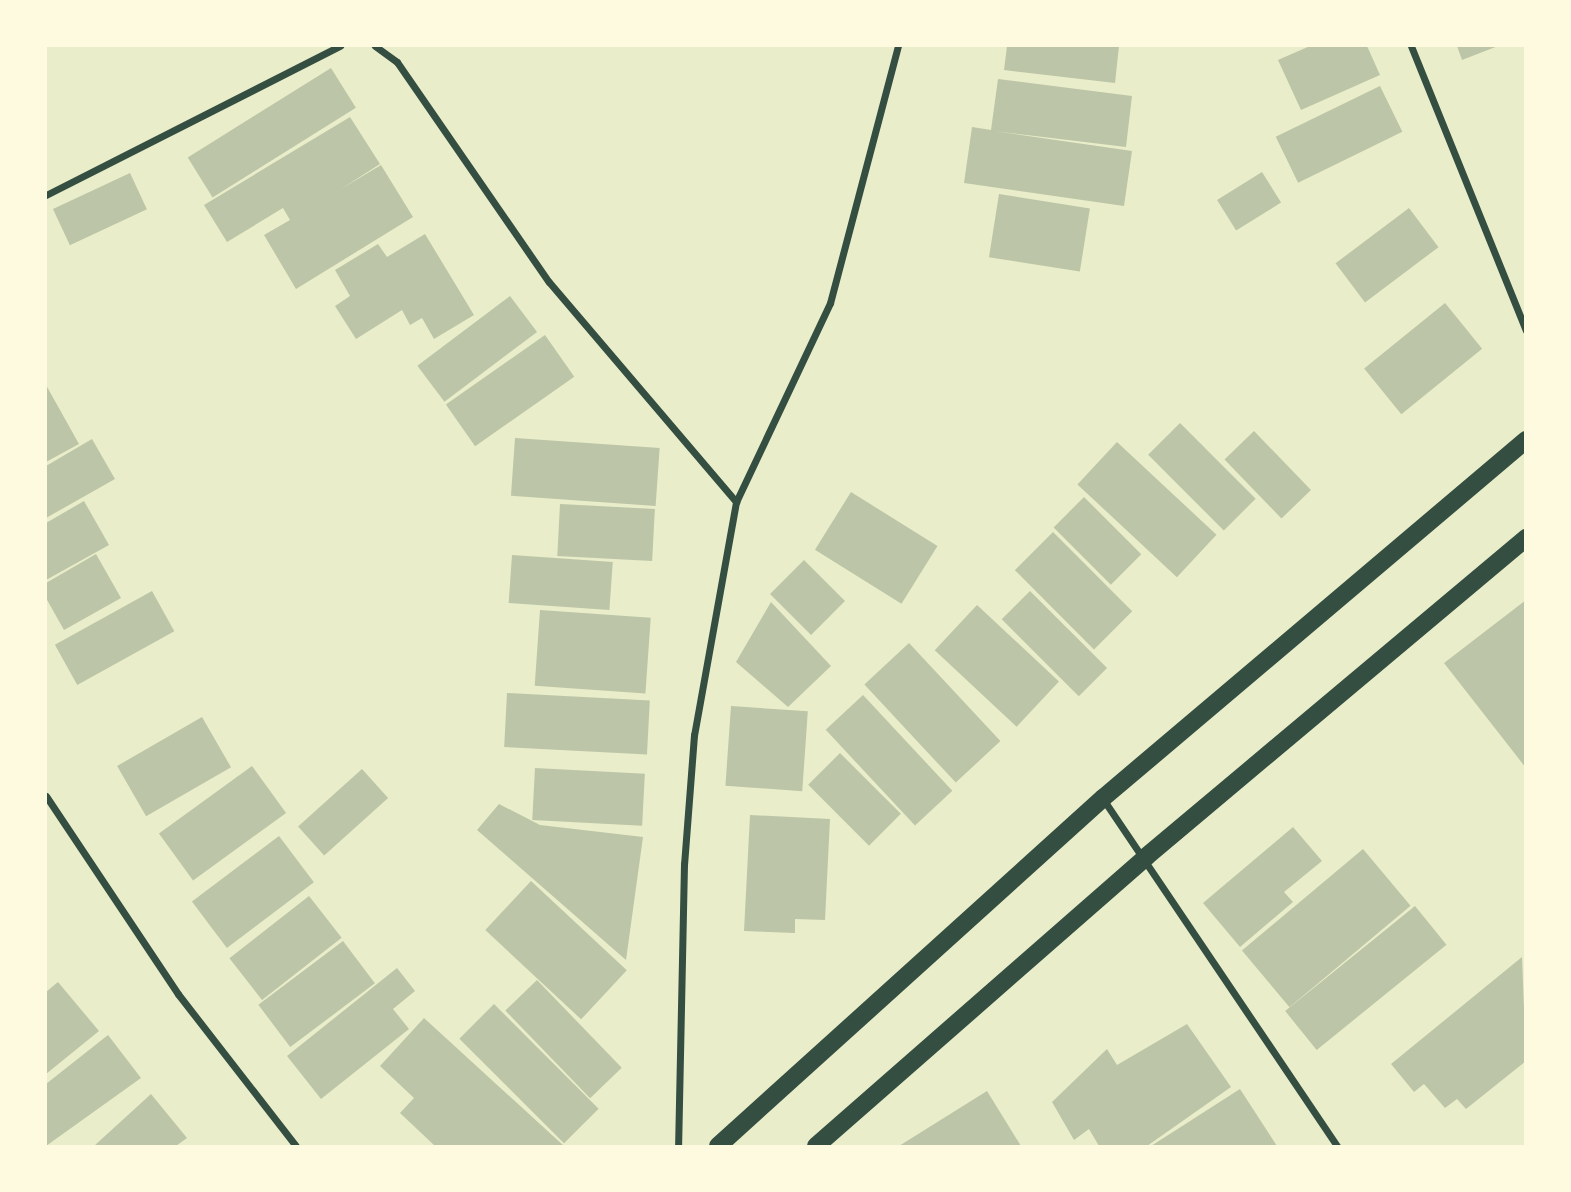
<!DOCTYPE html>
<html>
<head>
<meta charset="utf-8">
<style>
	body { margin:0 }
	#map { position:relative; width:1571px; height:1192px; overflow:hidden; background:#e9edc9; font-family:Quicksand,sans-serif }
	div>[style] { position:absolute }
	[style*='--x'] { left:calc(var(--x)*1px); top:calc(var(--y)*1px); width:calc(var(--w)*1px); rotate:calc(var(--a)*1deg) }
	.building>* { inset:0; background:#bcc5a7; transform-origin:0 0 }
	.minor>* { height:7px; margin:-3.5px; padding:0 3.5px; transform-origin:3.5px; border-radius:3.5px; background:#344e41 }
	.primary>* { height:18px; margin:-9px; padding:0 9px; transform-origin:9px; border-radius:9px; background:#344e41 }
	span { translate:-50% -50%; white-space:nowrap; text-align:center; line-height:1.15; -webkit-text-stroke:6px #fefae0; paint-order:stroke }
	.frame { position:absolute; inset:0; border:47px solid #fefae0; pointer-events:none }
</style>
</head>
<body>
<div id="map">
	<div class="building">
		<div style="clip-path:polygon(1007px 46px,1119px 46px,1115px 83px,1004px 70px)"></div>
		<div style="clip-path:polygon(1310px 46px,1367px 46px,1380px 75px,1301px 110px,1278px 60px)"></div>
		<div style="clip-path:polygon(1457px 46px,1498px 46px,1462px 60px)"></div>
		<div style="left:331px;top:68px;width:47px;height:169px;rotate:58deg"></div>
		<div style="clip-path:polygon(998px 79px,1132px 96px,1126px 147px,994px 131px,1132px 151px,1124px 206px,964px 183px,972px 127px,991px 130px)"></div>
		<div style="left:1380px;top:86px;width:51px;height:116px;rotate:64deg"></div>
		<div style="clip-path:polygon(350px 117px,380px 164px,341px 189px,381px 165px,413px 217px,296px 289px,264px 235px,290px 220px,283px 208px,227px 242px,204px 205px)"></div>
		<div style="left:1262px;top:172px;width:36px;height:53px;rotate:58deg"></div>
		<div style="left:130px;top:173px;width:40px;height:85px;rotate:65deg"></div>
		<div style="left:999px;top:194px;width:92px;height:64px;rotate:9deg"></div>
		<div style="left:1409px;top:208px;width:49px;height:92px;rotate:53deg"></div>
		<div style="clip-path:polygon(425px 234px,474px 315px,434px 339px,422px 318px,410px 325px,402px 310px,356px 339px,335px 306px,350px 296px,335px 270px,378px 244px,387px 257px)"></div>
		<div style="left:510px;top:296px;width:45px;height:116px;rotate:53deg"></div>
		<div style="left:1445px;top:303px;width:59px;height:104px;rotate:51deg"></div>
		<div style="left:545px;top:335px;width:51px;height:121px;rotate:55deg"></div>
		<div style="clip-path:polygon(46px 385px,79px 444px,46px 462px)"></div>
		<div style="left:1180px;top:423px;width:107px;height:45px;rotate:45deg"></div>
		<div style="left:1254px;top:431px;width:82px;height:41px;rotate:46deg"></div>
		<div style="left:515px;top:438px;width:145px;height:58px;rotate:4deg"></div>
		<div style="clip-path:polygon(92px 439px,115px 479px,46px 518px,46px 466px)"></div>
		<div style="left:1117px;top:442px;width:136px;height:58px;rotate:43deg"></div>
		<div style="left:851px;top:492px;width:102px;height:68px;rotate:32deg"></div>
		<div style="left:1084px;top:497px;width:81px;height:43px;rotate:45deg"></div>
		<div style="clip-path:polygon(84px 501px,109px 545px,46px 580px,46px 523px)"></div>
		<div style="left:560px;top:504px;width:95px;height:52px;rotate:3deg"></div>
		<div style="left:1053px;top:532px;width:112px;height:54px;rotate:45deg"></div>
		<div style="clip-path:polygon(96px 554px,121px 598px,64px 630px,46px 598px,46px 583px)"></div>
		<div style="left:512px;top:555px;width:101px;height:48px;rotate:4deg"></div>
		<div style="left:804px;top:560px;width:58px;height:48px;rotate:45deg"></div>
		<div style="left:152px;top:591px;width:46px;height:111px;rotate:61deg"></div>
		<div style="left:1030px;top:591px;width:109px;height:40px;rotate:45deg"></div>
		<div style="clip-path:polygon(1526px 600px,1526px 768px,1444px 663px)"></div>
		<div style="clip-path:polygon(771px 602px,831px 666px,788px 707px,736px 662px)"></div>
		<div style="left:977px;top:605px;width:112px;height:62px;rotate:43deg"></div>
		<div style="left:540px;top:610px;width:111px;height:76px;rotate:4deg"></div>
		<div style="left:909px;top:643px;width:134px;height:61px;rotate:47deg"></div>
		<div style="left:507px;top:693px;width:143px;height:54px;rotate:3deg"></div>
		<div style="left:863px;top:695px;width:131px;height:51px;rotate:47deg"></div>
		<div style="left:731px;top:706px;width:77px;height:80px;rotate:4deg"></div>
		<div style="left:202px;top:717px;width:58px;height:98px;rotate:60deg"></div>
		<div style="left:840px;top:753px;width:86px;height:45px;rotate:45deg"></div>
		<div style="left:252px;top:766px;width:58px;height:115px;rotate:54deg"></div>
		<div style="left:535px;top:768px;width:110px;height:52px;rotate:3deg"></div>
		<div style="left:362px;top:769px;width:39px;height:86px;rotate:48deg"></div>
		<div style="clip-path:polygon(499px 804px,540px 825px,643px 837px,626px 960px,477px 830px)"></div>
		<div style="clip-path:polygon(750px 815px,830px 819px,825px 920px,795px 919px,795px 933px,744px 931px)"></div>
		<div style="clip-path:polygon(1293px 827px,1322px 861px,1284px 892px,1293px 902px,1240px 947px,1203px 903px)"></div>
		<div style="left:279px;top:836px;width:58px;height:109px;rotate:53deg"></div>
		<div style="left:1363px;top:849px;width:74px;height:158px;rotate:50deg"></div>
		<div style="left:531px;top:881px;width:131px;height:67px;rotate:43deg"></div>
		<div style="left:309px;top:896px;width:53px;height:101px;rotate:52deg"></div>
		<div style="left:1415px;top:906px;width:50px;height:167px;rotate:51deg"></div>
		<div style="left:343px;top:941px;width:53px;height:106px;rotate:53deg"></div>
		<div style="clip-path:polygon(1522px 957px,1526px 1061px,1466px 1109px,1457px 1099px,1445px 1108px,1424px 1084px,1414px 1092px,1391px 1064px)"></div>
		<div style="clip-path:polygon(397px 968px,415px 991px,393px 1009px,409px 1029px,321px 1099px,287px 1056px)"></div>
		<div style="left:537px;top:980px;width:122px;height:44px;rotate:46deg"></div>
		<div style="clip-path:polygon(58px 982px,99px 1031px,46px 1074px,46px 992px)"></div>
		<div style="left:494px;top:1004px;width:148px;height:49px;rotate:45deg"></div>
		<div style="clip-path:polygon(424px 1018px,564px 1146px,435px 1146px,400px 1113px,414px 1098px,380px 1066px)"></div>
		<div style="clip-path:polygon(1187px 1024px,1231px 1087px,1147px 1146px,1099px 1146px,1089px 1129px,1074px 1140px,1052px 1102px,1107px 1049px,1117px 1065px)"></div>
		<div style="clip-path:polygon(108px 1035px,141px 1078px,46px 1146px,46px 1084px)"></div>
		<div style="clip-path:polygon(1240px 1089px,1277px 1146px,1151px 1146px)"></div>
		<div style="clip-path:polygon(987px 1091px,1021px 1146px,899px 1146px)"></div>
		<div style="clip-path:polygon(151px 1094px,187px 1138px,176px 1146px,94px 1146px)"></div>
	</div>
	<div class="minor">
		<div style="--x:375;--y:46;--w:27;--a:36"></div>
		<div style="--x:397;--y:62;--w:267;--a:55.4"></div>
		<div style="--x:549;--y:282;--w:289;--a:49.6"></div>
		<div style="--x:736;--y:502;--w:237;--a:100.2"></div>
		<div style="--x:694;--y:735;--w:129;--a:94.4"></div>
		<div style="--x:684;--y:864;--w:282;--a:91.2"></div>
		<div style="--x:1411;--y:46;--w:307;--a:68"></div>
		<div style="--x:46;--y:195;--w:330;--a:-26.9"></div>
		<div style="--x:736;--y:502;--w:220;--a:-64.7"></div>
		<div style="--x:830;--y:303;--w:266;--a:-75.2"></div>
		<div style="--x:46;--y:796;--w:238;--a:56.3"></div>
		<div style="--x:178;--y:994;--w:192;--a:52.2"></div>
		<div style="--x:1103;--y:799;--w:419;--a:56"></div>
	</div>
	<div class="primary">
		<div style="--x:718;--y:1146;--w:519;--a:-42.11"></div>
		<div style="--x:1103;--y:798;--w:554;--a:-40.24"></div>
		<div style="--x:816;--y:1146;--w:440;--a:-41.2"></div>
		<div style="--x:1147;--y:856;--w:495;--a:-40"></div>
	</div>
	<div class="frame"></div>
</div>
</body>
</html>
